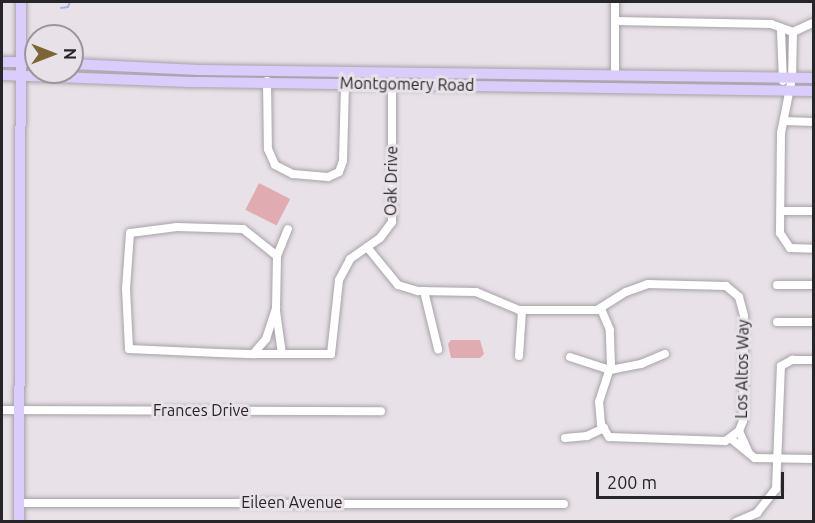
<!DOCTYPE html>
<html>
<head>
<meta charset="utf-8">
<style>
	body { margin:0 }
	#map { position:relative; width:815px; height:523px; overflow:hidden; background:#e8e2e8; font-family:Ubuntu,sans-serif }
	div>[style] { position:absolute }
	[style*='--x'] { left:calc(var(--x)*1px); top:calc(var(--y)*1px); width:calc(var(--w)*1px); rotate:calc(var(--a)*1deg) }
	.green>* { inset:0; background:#e1abb2; transform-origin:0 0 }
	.stream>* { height:1.5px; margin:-0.75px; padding:0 0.75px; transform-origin:0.75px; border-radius:0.75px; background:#a6b3e8 }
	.roads { filter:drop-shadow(0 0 2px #a7a2a7) drop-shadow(0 0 2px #a7a2a7) }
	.minor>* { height:8px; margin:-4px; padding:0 4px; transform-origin:4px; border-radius:4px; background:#fff }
	.major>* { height:10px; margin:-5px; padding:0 5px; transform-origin:5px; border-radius:5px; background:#dbcdfb }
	span { translate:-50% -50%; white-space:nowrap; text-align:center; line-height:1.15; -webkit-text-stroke:6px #e8e2e8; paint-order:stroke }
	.street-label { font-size:16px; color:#272528 }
	.frame { position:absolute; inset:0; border:3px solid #272528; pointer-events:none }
	.north { position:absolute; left:24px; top:24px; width:60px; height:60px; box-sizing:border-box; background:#e8e2e8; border:2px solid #9b969b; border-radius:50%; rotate:90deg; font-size:16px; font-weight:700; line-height:24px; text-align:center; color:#272528 }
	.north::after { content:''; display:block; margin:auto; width:21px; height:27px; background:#7d6435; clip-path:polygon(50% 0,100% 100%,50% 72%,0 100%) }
	.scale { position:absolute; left:596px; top:472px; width:188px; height:27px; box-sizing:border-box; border:3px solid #272528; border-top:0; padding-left:8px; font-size:18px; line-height:21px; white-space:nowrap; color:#272528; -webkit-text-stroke:4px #e8e2e8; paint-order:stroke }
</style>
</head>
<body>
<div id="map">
	<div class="green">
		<div style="left:259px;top:183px;width:35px;height:30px;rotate:27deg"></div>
		<div style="clip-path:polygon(451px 340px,480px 340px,484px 354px,480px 358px,451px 358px,448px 344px)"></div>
	</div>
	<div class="stream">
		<div style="--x:61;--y:8;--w:7;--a:-8"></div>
		<div style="--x:68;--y:7;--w:5;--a:-68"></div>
	</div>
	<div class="roads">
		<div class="minor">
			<div style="--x:615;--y:21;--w:156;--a:1.1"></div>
			<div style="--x:771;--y:24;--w:23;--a:20"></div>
			<div style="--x:793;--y:32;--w:23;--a:-25"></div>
			<div style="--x:781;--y:31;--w:50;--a:87.7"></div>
			<div style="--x:793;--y:32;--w:46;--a:91.2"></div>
			<div style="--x:792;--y:78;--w:56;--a:101.3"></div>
			<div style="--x:781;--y:133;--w:100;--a:90.6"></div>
			<div style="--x:780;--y:233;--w:18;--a:56"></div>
			<div style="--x:790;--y:248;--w:24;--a:2"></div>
			<div style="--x:615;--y:76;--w:74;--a:-90"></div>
			<div style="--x:267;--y:81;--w:68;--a:89.2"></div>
			<div style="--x:268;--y:149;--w:17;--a:66"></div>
			<div style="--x:275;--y:165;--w:20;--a:27"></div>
			<div style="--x:293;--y:174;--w:35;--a:5"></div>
			<div style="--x:328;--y:177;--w:12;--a:-24"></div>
			<div style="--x:339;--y:172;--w:12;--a:-70"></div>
			<div style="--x:343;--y:161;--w:78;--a:-88.5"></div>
			<div style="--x:784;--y:121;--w:30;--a:2"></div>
			<div style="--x:781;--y:211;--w:33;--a:0"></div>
			<div style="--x:367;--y:247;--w:49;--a:50.8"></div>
			<div style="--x:398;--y:285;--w:21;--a:17"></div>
			<div style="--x:418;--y:291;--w:58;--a:1"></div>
			<div style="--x:476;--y:292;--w:47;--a:22.7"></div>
			<div style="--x:519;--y:310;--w:78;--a:0"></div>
			<div style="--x:597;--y:310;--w:34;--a:-32"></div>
			<div style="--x:626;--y:292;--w:23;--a:-20"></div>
			<div style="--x:648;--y:284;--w:78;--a:1.5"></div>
			<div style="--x:726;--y:286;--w:17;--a:40"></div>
			<div style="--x:739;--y:297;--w:20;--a:75"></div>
			<div style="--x:744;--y:316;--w:105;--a:90.5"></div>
			<div style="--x:743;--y:421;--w:11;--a:112"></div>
			<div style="--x:739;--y:431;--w:17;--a:144"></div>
			<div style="--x:725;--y:441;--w:116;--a:-178"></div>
			<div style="--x:609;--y:437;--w:15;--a:-122"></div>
			<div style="--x:601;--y:424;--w:22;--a:-95"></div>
			<div style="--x:599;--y:402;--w:38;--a:-72"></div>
			<div style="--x:611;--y:366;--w:36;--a:-92"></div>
			<div style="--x:610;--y:330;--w:23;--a:-113"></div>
			<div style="--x:277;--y:256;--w:29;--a:-68"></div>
			<div style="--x:777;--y:285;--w:37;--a:0"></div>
			<div style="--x:424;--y:291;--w:60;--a:76.4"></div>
			<div style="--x:276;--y:311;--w:43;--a:82.1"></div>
			<div style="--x:777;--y:322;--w:37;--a:0"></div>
			<div style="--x:253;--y:354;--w:20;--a:-49"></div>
			<div style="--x:266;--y:339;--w:33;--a:-72"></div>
			<div style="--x:276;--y:308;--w:52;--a:-88.9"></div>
			<div style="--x:277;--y:256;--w:43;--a:-141.5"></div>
			<div style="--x:243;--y:229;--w:66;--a:-178.3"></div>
			<div style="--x:177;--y:227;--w:47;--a:172.7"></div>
			<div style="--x:130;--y:233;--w:56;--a:94.1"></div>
			<div style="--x:126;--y:289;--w:60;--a:87.1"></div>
			<div style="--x:129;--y:349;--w:89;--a:2.6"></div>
			<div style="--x:218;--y:353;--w:37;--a:2"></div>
			<div style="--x:255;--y:354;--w:76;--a:0"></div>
			<div style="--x:331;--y:354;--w:74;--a:-83.8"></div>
			<div style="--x:339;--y:280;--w:24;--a:-62"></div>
			<div style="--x:350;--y:259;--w:37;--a:-35"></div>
			<div style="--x:380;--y:238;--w:20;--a:-53"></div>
			<div style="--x:392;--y:222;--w:142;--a:-90"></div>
			<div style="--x:519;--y:356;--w:45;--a:-86.2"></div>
			<div style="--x:570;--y:357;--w:42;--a:18"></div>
			<div style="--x:610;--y:370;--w:32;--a:-11"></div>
			<div style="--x:641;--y:364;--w:26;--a:-23"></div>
			<div style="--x:2;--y:410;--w:379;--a:0.2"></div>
			<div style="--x:739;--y:431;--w:24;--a:66"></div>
			<div style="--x:565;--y:438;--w:22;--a:-5"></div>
			<div style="--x:587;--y:436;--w:19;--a:-25"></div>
			<div style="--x:730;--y:438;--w:32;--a:39"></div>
			<div style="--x:755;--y:458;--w:59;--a:1"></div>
			<div style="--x:19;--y:503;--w:545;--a:0.11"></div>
			<div style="--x:736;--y:522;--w:23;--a:-23"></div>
			<div style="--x:757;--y:513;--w:31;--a:-52"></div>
			<div style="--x:776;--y:489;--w:123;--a:-87.7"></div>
			<div style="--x:781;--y:366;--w:13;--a:-29"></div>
			<div style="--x:792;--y:360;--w:22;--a:0"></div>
		</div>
		<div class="major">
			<div style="--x:2;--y:62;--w:34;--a:0"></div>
			<div style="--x:72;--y:64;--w:127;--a:2.7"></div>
			<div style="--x:199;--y:70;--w:615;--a:0.75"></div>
			<div style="--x:2;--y:75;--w:195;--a:2.1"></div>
			<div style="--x:197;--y:82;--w:617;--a:0.84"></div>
			<div style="--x:19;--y:522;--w:520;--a:-89.78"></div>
		</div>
	</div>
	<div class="street-label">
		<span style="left:407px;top:84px;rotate:1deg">Montgomery Road</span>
		<span style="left:391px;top:181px;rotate:-89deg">Oak Drive</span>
		<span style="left:742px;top:369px;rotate:-89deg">Los Altos Way</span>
		<span style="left:201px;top:410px">Frances Drive</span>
		<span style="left:292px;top:502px">Eileen Avenue</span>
	</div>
	<div class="frame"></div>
	<div class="north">N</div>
	<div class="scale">200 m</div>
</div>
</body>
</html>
